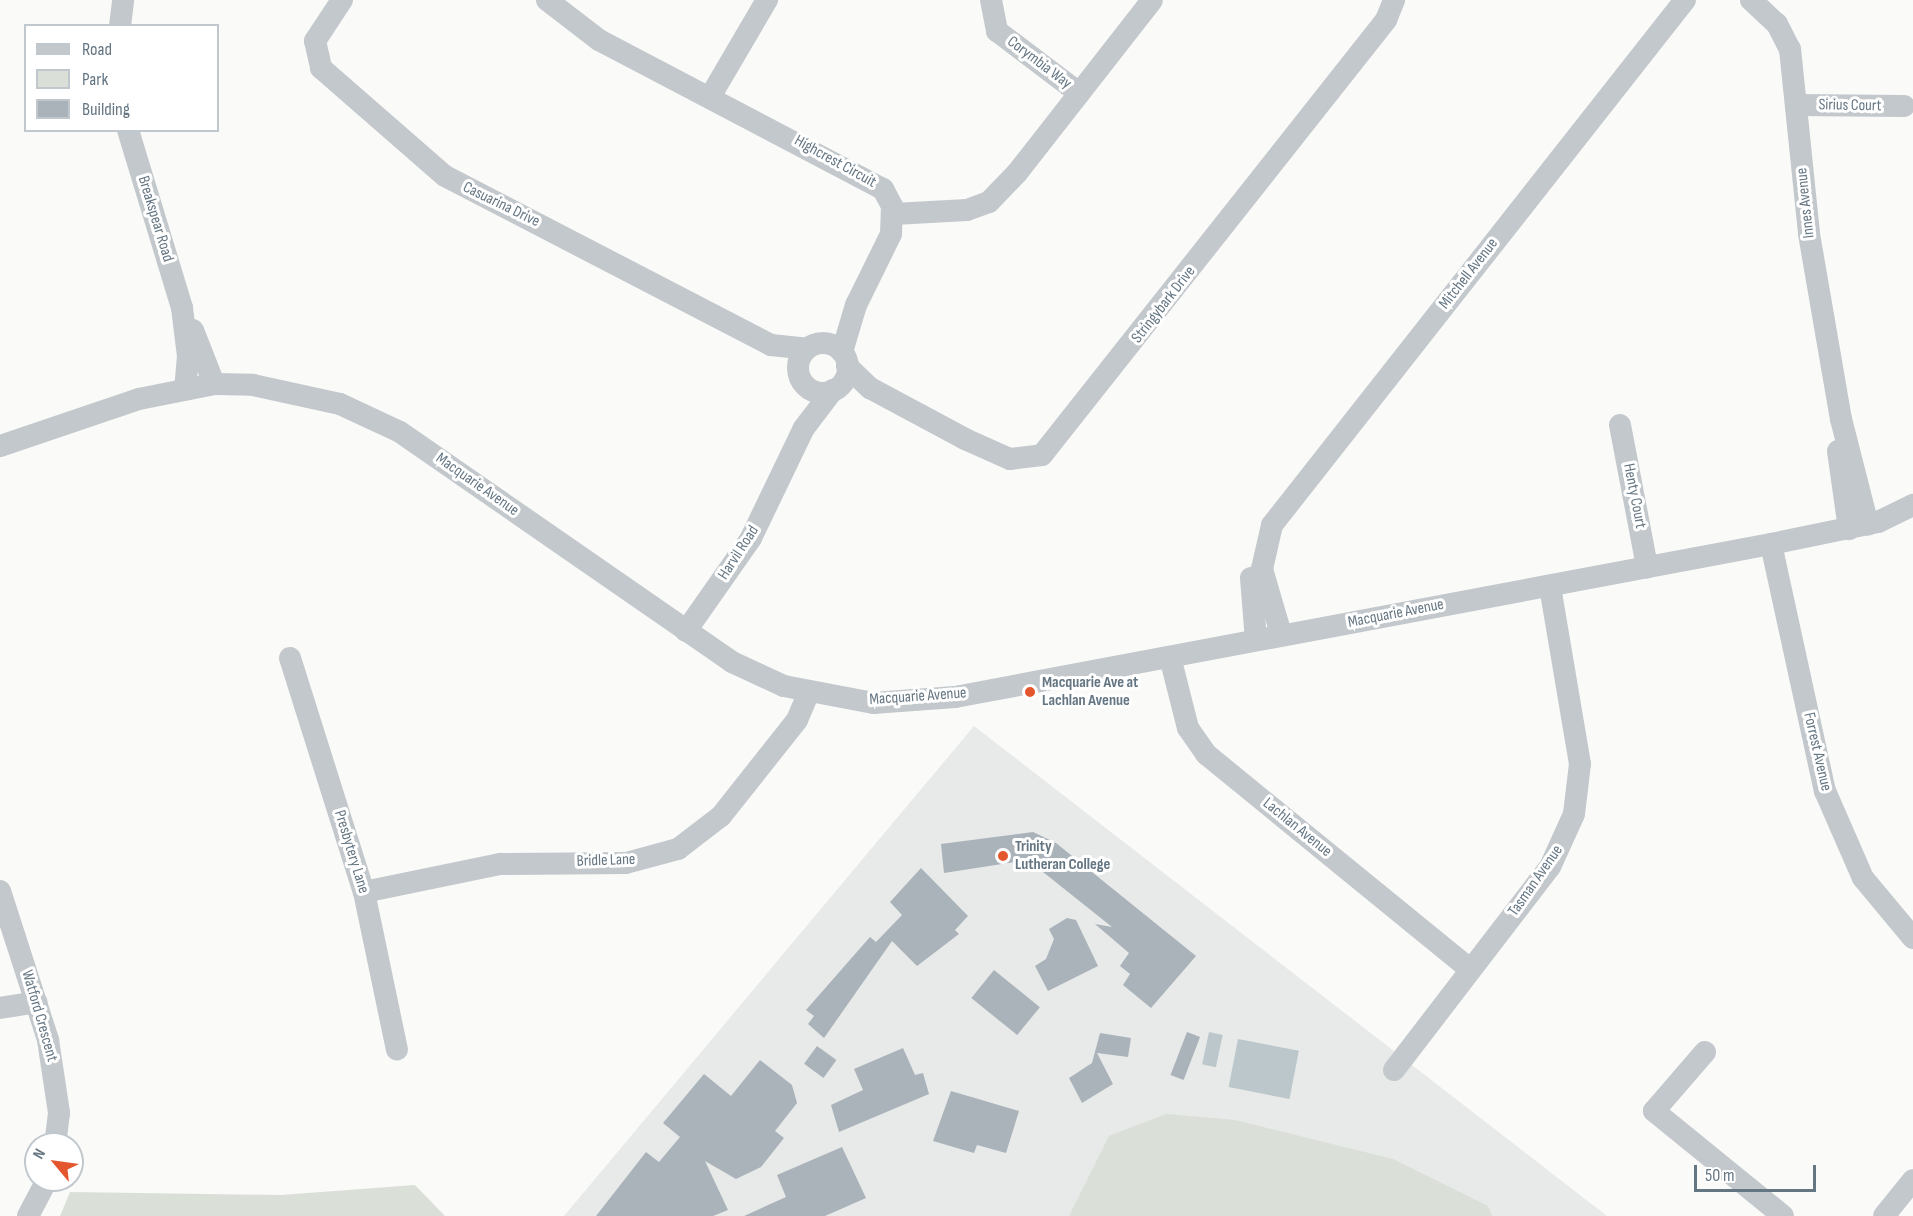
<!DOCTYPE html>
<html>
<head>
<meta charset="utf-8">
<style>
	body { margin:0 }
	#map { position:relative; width:1913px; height:1216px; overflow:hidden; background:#fafaf8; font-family:"Sofia Sans Condensed",sans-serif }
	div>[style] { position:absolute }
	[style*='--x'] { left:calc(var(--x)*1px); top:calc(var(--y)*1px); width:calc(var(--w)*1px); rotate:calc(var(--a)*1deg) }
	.built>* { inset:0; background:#e8e9e9 }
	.green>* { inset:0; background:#dadfd7 }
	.water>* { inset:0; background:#bbc7cb; transform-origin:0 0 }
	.building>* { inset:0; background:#aab3b9; transform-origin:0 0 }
	.minor>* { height:22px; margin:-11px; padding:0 11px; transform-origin:11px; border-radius:11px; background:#c3c8cc }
	.minor>.ring { margin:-11px; padding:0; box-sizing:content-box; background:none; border:22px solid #c3c8cc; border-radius:50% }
	.dots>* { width:16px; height:16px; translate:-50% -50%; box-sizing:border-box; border:3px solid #fff; border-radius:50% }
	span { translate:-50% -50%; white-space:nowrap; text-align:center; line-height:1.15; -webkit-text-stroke:6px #fff; paint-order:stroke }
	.street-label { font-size:16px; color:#657683 }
	.poi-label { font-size:16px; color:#657683; font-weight:700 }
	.left { translate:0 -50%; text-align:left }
	.legend { position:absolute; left:24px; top:24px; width:195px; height:108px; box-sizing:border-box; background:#fff; border:2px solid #c1c8cd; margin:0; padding:8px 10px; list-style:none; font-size:18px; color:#657683 }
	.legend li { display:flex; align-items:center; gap:12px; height:30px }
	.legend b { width:30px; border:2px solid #c1c8cd }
	.north { position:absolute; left:24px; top:1132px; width:60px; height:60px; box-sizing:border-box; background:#fff; border:2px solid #c1c8cd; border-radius:50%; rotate:299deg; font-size:16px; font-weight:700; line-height:24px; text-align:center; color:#657683 }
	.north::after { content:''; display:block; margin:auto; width:21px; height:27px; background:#e4572e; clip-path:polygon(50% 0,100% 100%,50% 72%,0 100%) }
	.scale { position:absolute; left:1694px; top:1165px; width:122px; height:27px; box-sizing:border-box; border:3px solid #657683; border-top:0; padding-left:8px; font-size:18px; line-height:21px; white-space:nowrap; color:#657683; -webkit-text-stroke:4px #fff; paint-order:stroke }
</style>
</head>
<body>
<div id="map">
	<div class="built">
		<div style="clip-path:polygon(974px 726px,1607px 1216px,564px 1216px)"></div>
	</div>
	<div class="green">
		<div style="clip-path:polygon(1166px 1114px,1235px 1120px,1393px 1159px,1488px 1206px,1492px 1216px,1069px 1216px,1109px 1136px)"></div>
		<div style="clip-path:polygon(415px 1185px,445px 1216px,60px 1216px,70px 1192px,281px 1195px)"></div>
	</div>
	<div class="water">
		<div style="left:1209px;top:1032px;width:14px;height:33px;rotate:12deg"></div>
		<div style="left:1238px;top:1039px;width:62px;height:49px;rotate:11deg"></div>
	</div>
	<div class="building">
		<div style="clip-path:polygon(1033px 832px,1056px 843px,1196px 956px,1151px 1008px,1123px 985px,1130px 974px,1120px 966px,1129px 953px,1095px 924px,1112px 927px,1028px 860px,944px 873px,941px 844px)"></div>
		<div style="clip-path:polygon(921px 868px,968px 916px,955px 930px,959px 934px,917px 966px,892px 941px,824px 1038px,808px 1024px,814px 1016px,806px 1010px,870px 937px,876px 942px,902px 915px,890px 902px)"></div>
		<div style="clip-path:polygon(1067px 918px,1076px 920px,1098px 966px,1048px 991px,1035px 966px,1046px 959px,1054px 939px,1049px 929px)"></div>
		<div style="left:994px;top:970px;width:59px;height:36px;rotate:39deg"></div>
		<div style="left:1187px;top:1032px;width:14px;height:46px;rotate:21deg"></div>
		<div style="clip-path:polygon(1100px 1033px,1131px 1038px,1128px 1057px,1097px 1053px,1113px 1084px,1082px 1103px,1069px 1078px,1092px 1063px)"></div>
		<div style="left:817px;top:1046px;width:24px;height:22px;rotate:36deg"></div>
		<div style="clip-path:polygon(903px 1048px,915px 1075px,923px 1073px,929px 1094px,839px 1132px,831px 1105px,863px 1090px,854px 1069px)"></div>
		<div style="clip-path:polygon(760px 1060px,792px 1085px,797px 1103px,775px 1131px,784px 1138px,761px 1167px,736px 1179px,705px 1161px,728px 1210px,713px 1216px,596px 1216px,646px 1152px,659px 1162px,680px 1137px,663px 1123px,704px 1074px,731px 1096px)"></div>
		<div style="clip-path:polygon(951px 1091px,1019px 1111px,1006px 1153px,977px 1145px,974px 1153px,933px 1141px)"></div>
		<div style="clip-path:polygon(842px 1147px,866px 1198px,825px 1216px,744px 1216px,786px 1197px,777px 1175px)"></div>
	</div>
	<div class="minor">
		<div style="--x:342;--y:0;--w:49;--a:123.4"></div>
		<div style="--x:315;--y:41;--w:28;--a:77"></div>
		<div style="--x:321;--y:68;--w:164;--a:41.1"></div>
		<div style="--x:445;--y:176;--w:367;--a:27.4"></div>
		<div style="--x:771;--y:345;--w:36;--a:6"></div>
		<div style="--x:547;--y:0;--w:66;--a:37.6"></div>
		<div style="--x:599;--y:40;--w:321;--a:27.7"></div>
		<div style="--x:883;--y:189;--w:19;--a:62"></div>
		<div style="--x:892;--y:206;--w:28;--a:92"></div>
		<div style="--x:891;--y:234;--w:79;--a:116.2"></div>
		<div style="--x:856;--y:305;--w:49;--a:106.6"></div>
		<div style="--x:991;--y:0;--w:32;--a:79"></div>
		<div style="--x:997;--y:31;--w:103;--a:37.1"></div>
		<div style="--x:1751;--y:0;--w:35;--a:43"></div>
		<div style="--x:1777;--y:24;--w:28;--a:63"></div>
		<div style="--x:1790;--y:49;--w:186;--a:84.1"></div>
		<div style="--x:1809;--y:234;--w:188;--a:80.2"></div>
		<div style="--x:1841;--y:419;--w:109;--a:75.7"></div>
		<div style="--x:120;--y:26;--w:26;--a:-83"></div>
		<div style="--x:710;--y:97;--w:113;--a:-59.6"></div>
		<div style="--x:1796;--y:105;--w:108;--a:0.5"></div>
		<div style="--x:128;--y:130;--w:186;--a:73.1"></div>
		<div style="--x:182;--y:308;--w:48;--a:82.9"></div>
		<div style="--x:188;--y:356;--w:33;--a:95"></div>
		<div style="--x:894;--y:214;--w:73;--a:-3.1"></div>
		<div style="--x:967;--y:210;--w:23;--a:-20"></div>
		<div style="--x:989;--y:202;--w:40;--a:-46"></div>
		<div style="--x:1017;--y:173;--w:219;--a:-52"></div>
		<div style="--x:193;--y:330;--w:58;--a:68.7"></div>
		<div class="ring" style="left:798px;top:343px;width:28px;height:28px"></div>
		<div style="--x:847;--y:366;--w:32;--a:44"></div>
		<div style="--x:870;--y:388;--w:108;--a:28.2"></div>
		<div style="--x:965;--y:439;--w:49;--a:24"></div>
		<div style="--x:1010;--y:459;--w:32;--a:-7"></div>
		<div style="--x:1042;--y:455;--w:555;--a:-51.66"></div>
		<div style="--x:1386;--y:20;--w:22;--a:-68"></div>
		<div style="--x:1620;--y:425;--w:145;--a:79.2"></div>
		<div style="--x:0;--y:446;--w:147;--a:-18.7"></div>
		<div style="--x:139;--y:399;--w:76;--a:-11.3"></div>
		<div style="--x:214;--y:384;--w:39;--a:1"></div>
		<div style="--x:253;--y:385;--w:89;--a:12.3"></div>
		<div style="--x:340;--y:404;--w:66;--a:25"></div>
		<div style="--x:400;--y:432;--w:404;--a:34.7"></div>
		<div style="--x:732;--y:662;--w:57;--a:24.8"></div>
		<div style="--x:784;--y:686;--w:91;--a:10.8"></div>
		<div style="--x:873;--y:703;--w:82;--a:-4.2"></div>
		<div style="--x:955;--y:697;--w:830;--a:-10.62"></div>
		<div style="--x:1771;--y:544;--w:109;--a:-11.6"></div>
		<div style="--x:1878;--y:522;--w:39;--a:-26"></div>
		<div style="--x:1838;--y:451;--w:79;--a:82"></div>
		<div style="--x:1771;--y:544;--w:253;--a:77.7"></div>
		<div style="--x:1825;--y:791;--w:95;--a:66.4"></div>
		<div style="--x:1863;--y:878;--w:78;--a:50.2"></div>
		<div style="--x:1251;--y:578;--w:62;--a:85.4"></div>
		<div style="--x:686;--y:631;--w:113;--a:-55"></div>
		<div style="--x:751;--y:538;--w:122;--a:-64.3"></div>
		<div style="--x:804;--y:428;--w:48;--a:-52.7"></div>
		<div style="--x:1281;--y:634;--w:68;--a:-106.3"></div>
		<div style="--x:1262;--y:569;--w:45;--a:-77.2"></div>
		<div style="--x:1272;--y:525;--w:668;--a:-51.81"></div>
		<div style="--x:1170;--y:657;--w:73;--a:75.8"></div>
		<div style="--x:1188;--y:728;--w:32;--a:55"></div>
		<div style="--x:1206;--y:754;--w:340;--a:39.2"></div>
		<div style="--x:290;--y:658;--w:245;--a:72.5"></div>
		<div style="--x:364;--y:892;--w:161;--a:78.2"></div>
		<div style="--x:0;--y:891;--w:157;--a:72.1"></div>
		<div style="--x:48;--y:1040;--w:74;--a:81.4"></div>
		<div style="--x:59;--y:1113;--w:31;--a:97"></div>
		<div style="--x:364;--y:892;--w:140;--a:-11.6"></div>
		<div style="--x:501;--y:864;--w:125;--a:-0.5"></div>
		<div style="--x:626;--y:863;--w:54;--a:-15.1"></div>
		<div style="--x:678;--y:849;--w:54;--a:-37.5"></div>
		<div style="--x:721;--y:816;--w:122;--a:-51.6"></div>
		<div style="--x:797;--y:720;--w:30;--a:-67"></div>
		<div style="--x:0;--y:1008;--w:37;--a:-9"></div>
		<div style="--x:1705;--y:1052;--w:78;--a:130.8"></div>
		<div style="--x:1654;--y:1111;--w:166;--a:39.1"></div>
		<div style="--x:1394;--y:1070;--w:256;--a:-52.5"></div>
		<div style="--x:1550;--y:867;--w:58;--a:-65.6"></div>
		<div style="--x:1574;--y:814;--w:50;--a:-83.2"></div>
		<div style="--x:1580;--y:764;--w:181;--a:-99.6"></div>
		<div style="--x:28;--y:1216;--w:41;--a:-62.2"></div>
		<div style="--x:1884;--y:1216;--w:46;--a:-51.1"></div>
	</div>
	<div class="dots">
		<div style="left:1030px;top:692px;background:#e4572e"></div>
		<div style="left:1003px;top:856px;background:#e4572e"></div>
	</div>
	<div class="street-label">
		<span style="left:1039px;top:63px;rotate:37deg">Corymbia Way</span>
		<span style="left:1850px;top:106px;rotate:1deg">Sirius Court</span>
		<span style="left:835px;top:162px;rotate:29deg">Highcrest Circuit</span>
		<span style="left:1806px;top:203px;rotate:-96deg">Innes Avenue</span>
		<span style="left:501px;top:205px;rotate:26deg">Casuarina Drive</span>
		<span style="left:155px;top:219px;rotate:73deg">Breakspear Road</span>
		<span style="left:1469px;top:274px;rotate:-52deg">Mitchell Avenue</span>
		<span style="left:1164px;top:305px;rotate:-52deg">Stringybark Drive</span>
		<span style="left:477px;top:485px;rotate:35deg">Macquarie Avenue</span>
		<span style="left:1634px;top:496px;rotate:79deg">Henty Court</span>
		<span style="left:739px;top:553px;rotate:-57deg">Harvil Road</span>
		<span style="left:1396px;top:614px;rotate:-11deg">Macquarie Avenue</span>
		<span style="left:918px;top:697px;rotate:-4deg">Macquarie Avenue</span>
		<span style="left:1817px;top:752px;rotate:77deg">Forrest Avenue</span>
		<span style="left:1297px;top:828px;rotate:39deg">Lachlan Avenue</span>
		<span style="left:351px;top:852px;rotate:73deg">Presbytery Lane</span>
		<span style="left:606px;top:861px;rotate:-2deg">Bridle Lane</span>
		<span style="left:1536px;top:881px;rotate:-55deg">Tasman Avenue</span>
		<span style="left:39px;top:1016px;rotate:74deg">Watford Crescent</span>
	</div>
	<div class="poi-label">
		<span class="left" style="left:1042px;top:692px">Macquarie Ave at<br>Lachlan Avenue</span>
		<span class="left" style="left:1015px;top:856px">Trinity<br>Lutheran College</span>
	</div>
	<ul class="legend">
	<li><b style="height:8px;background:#c3c8cc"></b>Road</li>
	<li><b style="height:16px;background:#dadfd7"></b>Park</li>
	<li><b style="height:16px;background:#aab3b9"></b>Building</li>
	</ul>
	<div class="north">N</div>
	<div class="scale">50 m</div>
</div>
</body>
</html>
